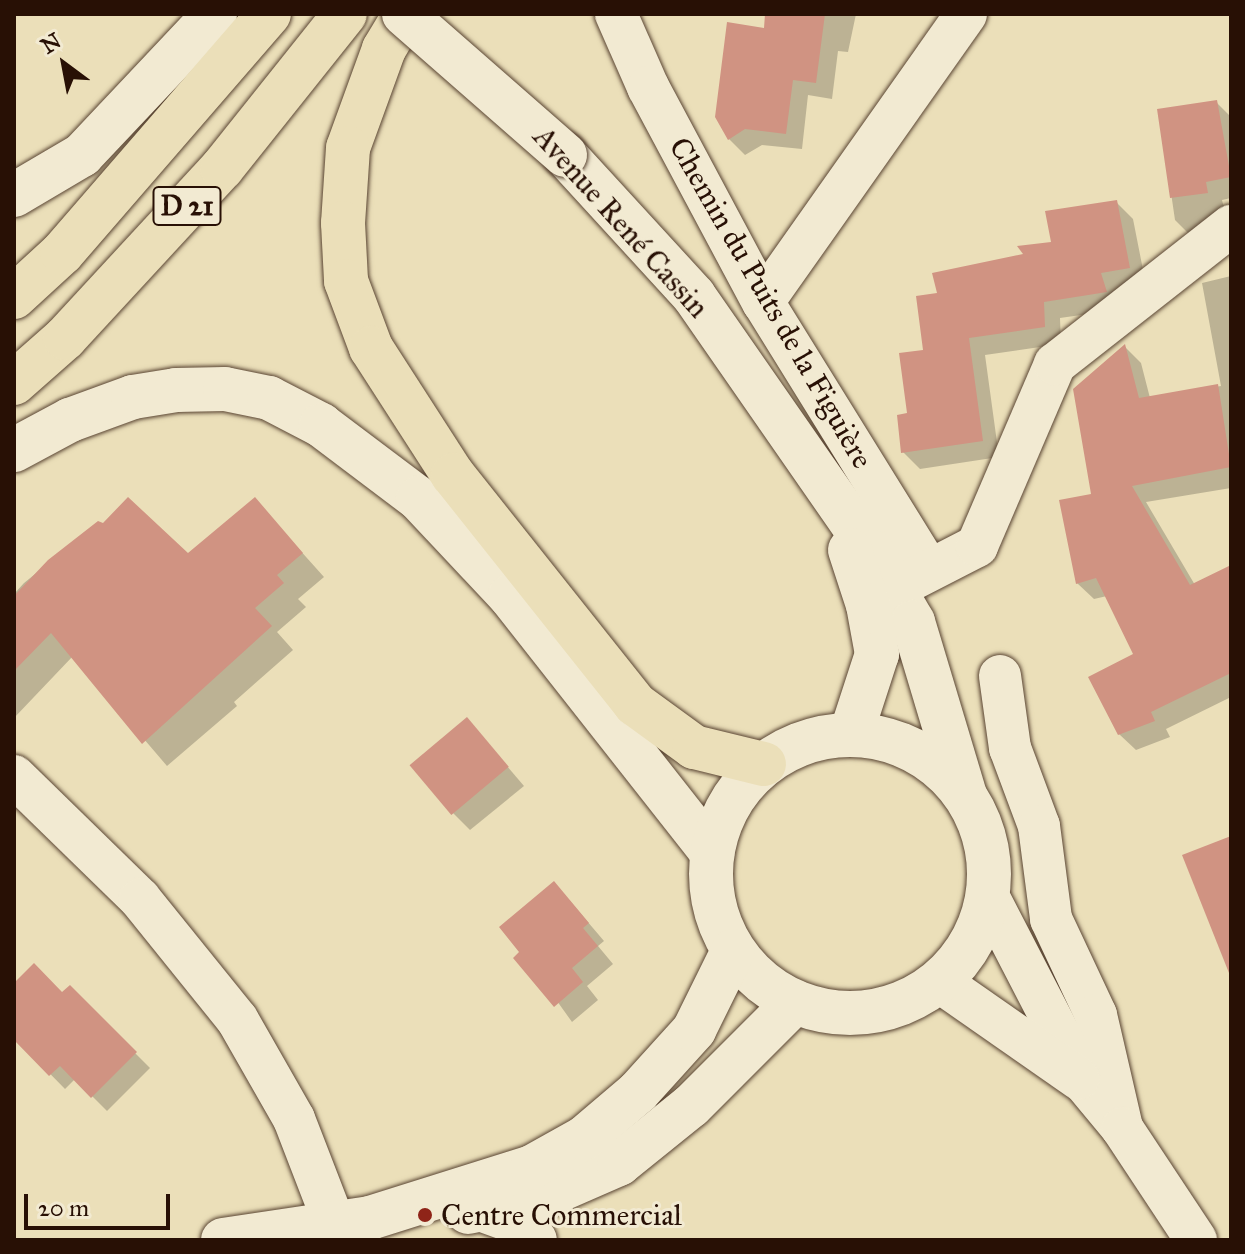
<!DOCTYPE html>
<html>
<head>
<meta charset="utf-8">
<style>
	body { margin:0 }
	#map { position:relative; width:1245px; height:1254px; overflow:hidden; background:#ebdfb9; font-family:"IM FELL Great Primer",serif }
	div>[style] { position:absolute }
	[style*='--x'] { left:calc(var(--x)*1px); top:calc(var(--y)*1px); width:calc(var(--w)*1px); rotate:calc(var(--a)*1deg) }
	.shadow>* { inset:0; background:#0003 }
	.building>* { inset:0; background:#d09382; transform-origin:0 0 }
	.roads { filter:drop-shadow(0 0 2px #594432) drop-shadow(0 0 2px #594432) }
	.minor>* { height:42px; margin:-21px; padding:0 21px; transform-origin:21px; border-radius:21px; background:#f2ead2 }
	.tertiary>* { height:44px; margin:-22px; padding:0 22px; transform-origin:22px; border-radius:22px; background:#f2ead2 }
	.tertiary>.ring { margin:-22px; padding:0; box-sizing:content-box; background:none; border:44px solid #f2ead2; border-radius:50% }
	.motorway>* { height:44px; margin:-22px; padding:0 22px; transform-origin:22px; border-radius:22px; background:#ebdfb9 }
	.bridges { filter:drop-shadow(0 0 2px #594432) drop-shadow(0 0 2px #594432) }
	.tertiary-bridge>* { height:44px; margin:-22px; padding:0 22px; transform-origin:22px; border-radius:22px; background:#f2ead2 }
	.dots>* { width:22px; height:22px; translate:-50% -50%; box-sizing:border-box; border:4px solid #f2ead2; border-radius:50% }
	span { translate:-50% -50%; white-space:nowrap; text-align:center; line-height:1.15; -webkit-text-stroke:6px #f2ead2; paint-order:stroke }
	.shield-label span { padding:2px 6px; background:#f2ead2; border:2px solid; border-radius:6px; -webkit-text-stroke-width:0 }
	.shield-label { font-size:28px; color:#281005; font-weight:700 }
	.street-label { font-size:30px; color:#281005 }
	.poi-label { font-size:30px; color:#281005 }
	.left { translate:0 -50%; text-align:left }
	.frame { position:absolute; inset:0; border:16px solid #281005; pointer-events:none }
	.north { position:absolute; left:24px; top:24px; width:80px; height:80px; -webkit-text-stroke:6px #f2ead2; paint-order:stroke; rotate:328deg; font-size:22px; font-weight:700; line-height:32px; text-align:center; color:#281005 }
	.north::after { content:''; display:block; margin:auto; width:28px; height:36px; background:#281005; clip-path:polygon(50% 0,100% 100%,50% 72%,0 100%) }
	.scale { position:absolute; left:24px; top:1194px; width:146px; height:36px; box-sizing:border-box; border:4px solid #281005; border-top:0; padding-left:10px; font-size:24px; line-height:28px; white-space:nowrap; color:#281005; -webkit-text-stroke:6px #f2ead2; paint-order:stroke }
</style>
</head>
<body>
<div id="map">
	<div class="shadow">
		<div style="clip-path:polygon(769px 14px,856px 14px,848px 52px,838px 51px,832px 99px,808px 95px,802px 149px,762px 145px,745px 155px,729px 139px)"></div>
		<div style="clip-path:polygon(1216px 102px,1231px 117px,1231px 198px,1222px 200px,1224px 208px,1192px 237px,1175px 220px,1159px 111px)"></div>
		<div style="clip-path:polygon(1116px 202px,1133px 219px,1146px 285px,1123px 309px,1060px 318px,1061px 344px,985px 355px,999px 457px,920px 469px,903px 452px,940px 294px,1053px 244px)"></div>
		<div style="clip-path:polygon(1231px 276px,1231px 488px,1146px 502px,1195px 585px,1231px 568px,1231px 697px,1166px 729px,1170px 737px,1136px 750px,1119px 734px,1136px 655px,1107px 596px,1094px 599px,1077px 583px,1093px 496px,1125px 347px,1141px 363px,1150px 398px,1221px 386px,1202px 283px)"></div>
		<div style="clip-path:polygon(255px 500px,324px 577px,298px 599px,306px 607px,277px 632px,293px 650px,234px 702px,237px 706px,167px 766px,73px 656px,14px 718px,14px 594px,24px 583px,98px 523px,188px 556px)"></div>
		<div style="clip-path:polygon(467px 719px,524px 786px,470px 830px,453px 813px)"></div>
		<div style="clip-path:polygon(570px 901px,604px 941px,598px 946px,613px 964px,587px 986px,598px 1000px,572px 1022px,522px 952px)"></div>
		<div style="clip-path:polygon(14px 986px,62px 995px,70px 988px,150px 1068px,107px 1111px,75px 1079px,65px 1089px,14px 1037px)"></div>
	</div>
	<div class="building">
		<div style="clip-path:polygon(765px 14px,825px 14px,816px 83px,793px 80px,786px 134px,745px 129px,728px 140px,715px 117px,727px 22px,764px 28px)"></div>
		<div style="clip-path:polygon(1217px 100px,1231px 177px,1206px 182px,1208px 193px,1170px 198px,1157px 109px)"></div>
		<div style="clip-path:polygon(1117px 200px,1130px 268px,1101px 273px,1107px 292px,1044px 302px,1045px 327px,969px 338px,983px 441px,901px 453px,897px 415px,907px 413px,899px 353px,923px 350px,916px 296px,937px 293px,932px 273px,1023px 254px,1017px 246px,1051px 242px,1045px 211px)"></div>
		<div style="clip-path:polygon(1125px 344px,1139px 398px,1218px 384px,1231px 467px,1132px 486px,1190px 585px,1231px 565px,1231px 673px,1151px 712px,1155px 721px,1118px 735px,1088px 677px,1133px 654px,1096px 578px,1076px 584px,1059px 500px,1091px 494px,1073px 389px)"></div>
		<div style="clip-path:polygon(128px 497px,188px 553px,255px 497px,303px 553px,277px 575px,284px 583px,255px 608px,272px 626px,142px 744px,51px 633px,14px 671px,14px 596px,48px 560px,98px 521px,103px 523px)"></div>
		<div style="left:467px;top:717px;width:65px;height:75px;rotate:50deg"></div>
		<div style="clip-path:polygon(1231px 836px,1231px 973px,1229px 973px,1182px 855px)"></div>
		<div style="clip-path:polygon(554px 881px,589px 923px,583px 928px,598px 946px,572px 968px,583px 982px,554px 1007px,513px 958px,519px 952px,499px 927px)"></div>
		<div style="clip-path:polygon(34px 963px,62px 992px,70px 985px,137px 1052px,91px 1098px,60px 1066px,49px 1076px,14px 1040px,14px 983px)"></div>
	</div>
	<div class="roads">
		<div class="minor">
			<div style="--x:616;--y:14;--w:80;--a:66.3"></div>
			<div style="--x:648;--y:87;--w:244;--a:61.9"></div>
			<div style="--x:763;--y:302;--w:315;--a:58.2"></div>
			<div style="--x:763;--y:302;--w:352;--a:-54.8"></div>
			<div style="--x:905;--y:583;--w:81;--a:-27.2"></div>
			<div style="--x:977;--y:546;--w:198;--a:-66.8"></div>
			<div style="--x:1055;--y:364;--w:224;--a:-38.1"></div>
			<div style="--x:1000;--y:676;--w:73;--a:82.1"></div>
			<div style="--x:1010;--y:748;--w:83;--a:69.6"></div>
			<div style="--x:1039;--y:826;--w:94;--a:82.6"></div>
			<div style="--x:1051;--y:919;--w:106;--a:64.9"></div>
			<div style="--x:1096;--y:1015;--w:116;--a:77"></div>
			<div style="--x:14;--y:776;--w:176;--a:44.3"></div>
			<div style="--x:140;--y:899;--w:154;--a:51.1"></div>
			<div style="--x:237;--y:1019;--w:115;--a:60.3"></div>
			<div style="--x:294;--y:1119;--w:114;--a:68.9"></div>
			<div style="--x:989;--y:898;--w:207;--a:62.7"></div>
			<div style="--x:1084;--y:1082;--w:60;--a:50.4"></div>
			<div style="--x:1122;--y:1128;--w:134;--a:56.5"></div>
			<div style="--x:940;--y:982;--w:169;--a:34.9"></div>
			<div style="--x:480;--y:1210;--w:47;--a:20"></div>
			<div style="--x:524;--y:1226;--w:18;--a:49"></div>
		</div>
		<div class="tertiary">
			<div style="--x:565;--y:155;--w:191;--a:47.5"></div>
			<div style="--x:694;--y:296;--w:312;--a:55.2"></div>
			<div style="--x:872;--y:552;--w:81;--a:59.6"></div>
			<div style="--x:913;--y:622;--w:177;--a:73.3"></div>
			<div style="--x:14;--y:195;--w:79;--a:-30.5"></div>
			<div style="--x:82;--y:155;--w:194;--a:-46.7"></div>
			<div style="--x:14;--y:450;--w:64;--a:-28.2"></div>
			<div style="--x:70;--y:420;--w:67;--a:-20.1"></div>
			<div style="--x:133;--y:397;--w:44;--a:-9.2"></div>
			<div style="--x:176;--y:390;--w:49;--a:-1.2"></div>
			<div style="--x:225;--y:389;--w:45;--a:11.6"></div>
			<div style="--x:269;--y:398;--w:59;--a:27.4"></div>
			<div style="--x:321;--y:425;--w:121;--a:37"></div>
			<div style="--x:418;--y:498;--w:134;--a:46.8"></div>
			<div style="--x:510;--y:596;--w:327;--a:51.8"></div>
			<div style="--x:850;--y:550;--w:58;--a:71.9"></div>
			<div style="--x:868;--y:605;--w:50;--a:79.6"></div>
			<div style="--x:877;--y:654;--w:84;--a:108"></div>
			<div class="ring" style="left:711px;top:735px;width:234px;height:234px"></div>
			<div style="--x:468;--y:1212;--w:76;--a:-11.3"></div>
			<div style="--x:543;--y:1197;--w:83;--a:-23.5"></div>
			<div style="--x:619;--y:1164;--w:92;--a:-38.9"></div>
			<div style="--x:691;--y:1106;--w:147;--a:-45"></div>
			<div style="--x:223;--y:1240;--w:149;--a:-8.5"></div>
			<div style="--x:370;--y:1218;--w:170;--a:-17.5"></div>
			<div style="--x:532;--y:1167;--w:60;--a:-29.1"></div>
			<div style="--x:584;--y:1138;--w:71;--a:-40.4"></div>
			<div style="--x:638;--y:1092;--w:84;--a:-47.9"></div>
			<div style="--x:694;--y:1030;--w:88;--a:-63.7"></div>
		</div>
		<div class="motorway">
			<div style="--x:405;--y:14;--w:41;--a:121"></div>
			<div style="--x:384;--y:49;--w:105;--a:110"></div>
			<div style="--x:348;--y:148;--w:75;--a:93.8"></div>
			<div style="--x:343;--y:223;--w:58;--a:87"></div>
			<div style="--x:346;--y:281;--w:72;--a:69.5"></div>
			<div style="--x:371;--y:348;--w:151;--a:57.2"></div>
			<div style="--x:453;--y:475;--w:293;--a:51.5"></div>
			<div style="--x:635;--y:704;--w:73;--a:36.1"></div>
			<div style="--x:694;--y:747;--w:72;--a:13.7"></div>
			<div style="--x:14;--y:297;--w:65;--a:-42.5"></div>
			<div style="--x:62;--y:253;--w:316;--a:-49.1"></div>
			<div style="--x:14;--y:383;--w:68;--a:-41.4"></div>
			<div style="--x:65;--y:338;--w:231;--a:-47.3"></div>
			<div style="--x:222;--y:168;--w:197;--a:-51.4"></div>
		</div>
	</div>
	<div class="bridges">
		<div class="tertiary-bridge">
			<div style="--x:404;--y:14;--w:214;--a:41.2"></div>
		</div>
	</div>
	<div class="dots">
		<div style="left:425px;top:1215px;background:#8f2418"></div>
	</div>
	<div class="shield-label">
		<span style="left:187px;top:206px">D 21</span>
	</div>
	<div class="street-label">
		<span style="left:621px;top:222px;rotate:48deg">Avenue René Cassin</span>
		<span style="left:771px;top:303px;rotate:60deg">Chemin du Puits de la Figuière</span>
	</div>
	<div class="poi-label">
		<span class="left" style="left:441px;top:1215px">Centre Commercial</span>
	</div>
	<div class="frame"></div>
	<div class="north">N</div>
	<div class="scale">20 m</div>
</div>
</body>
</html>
